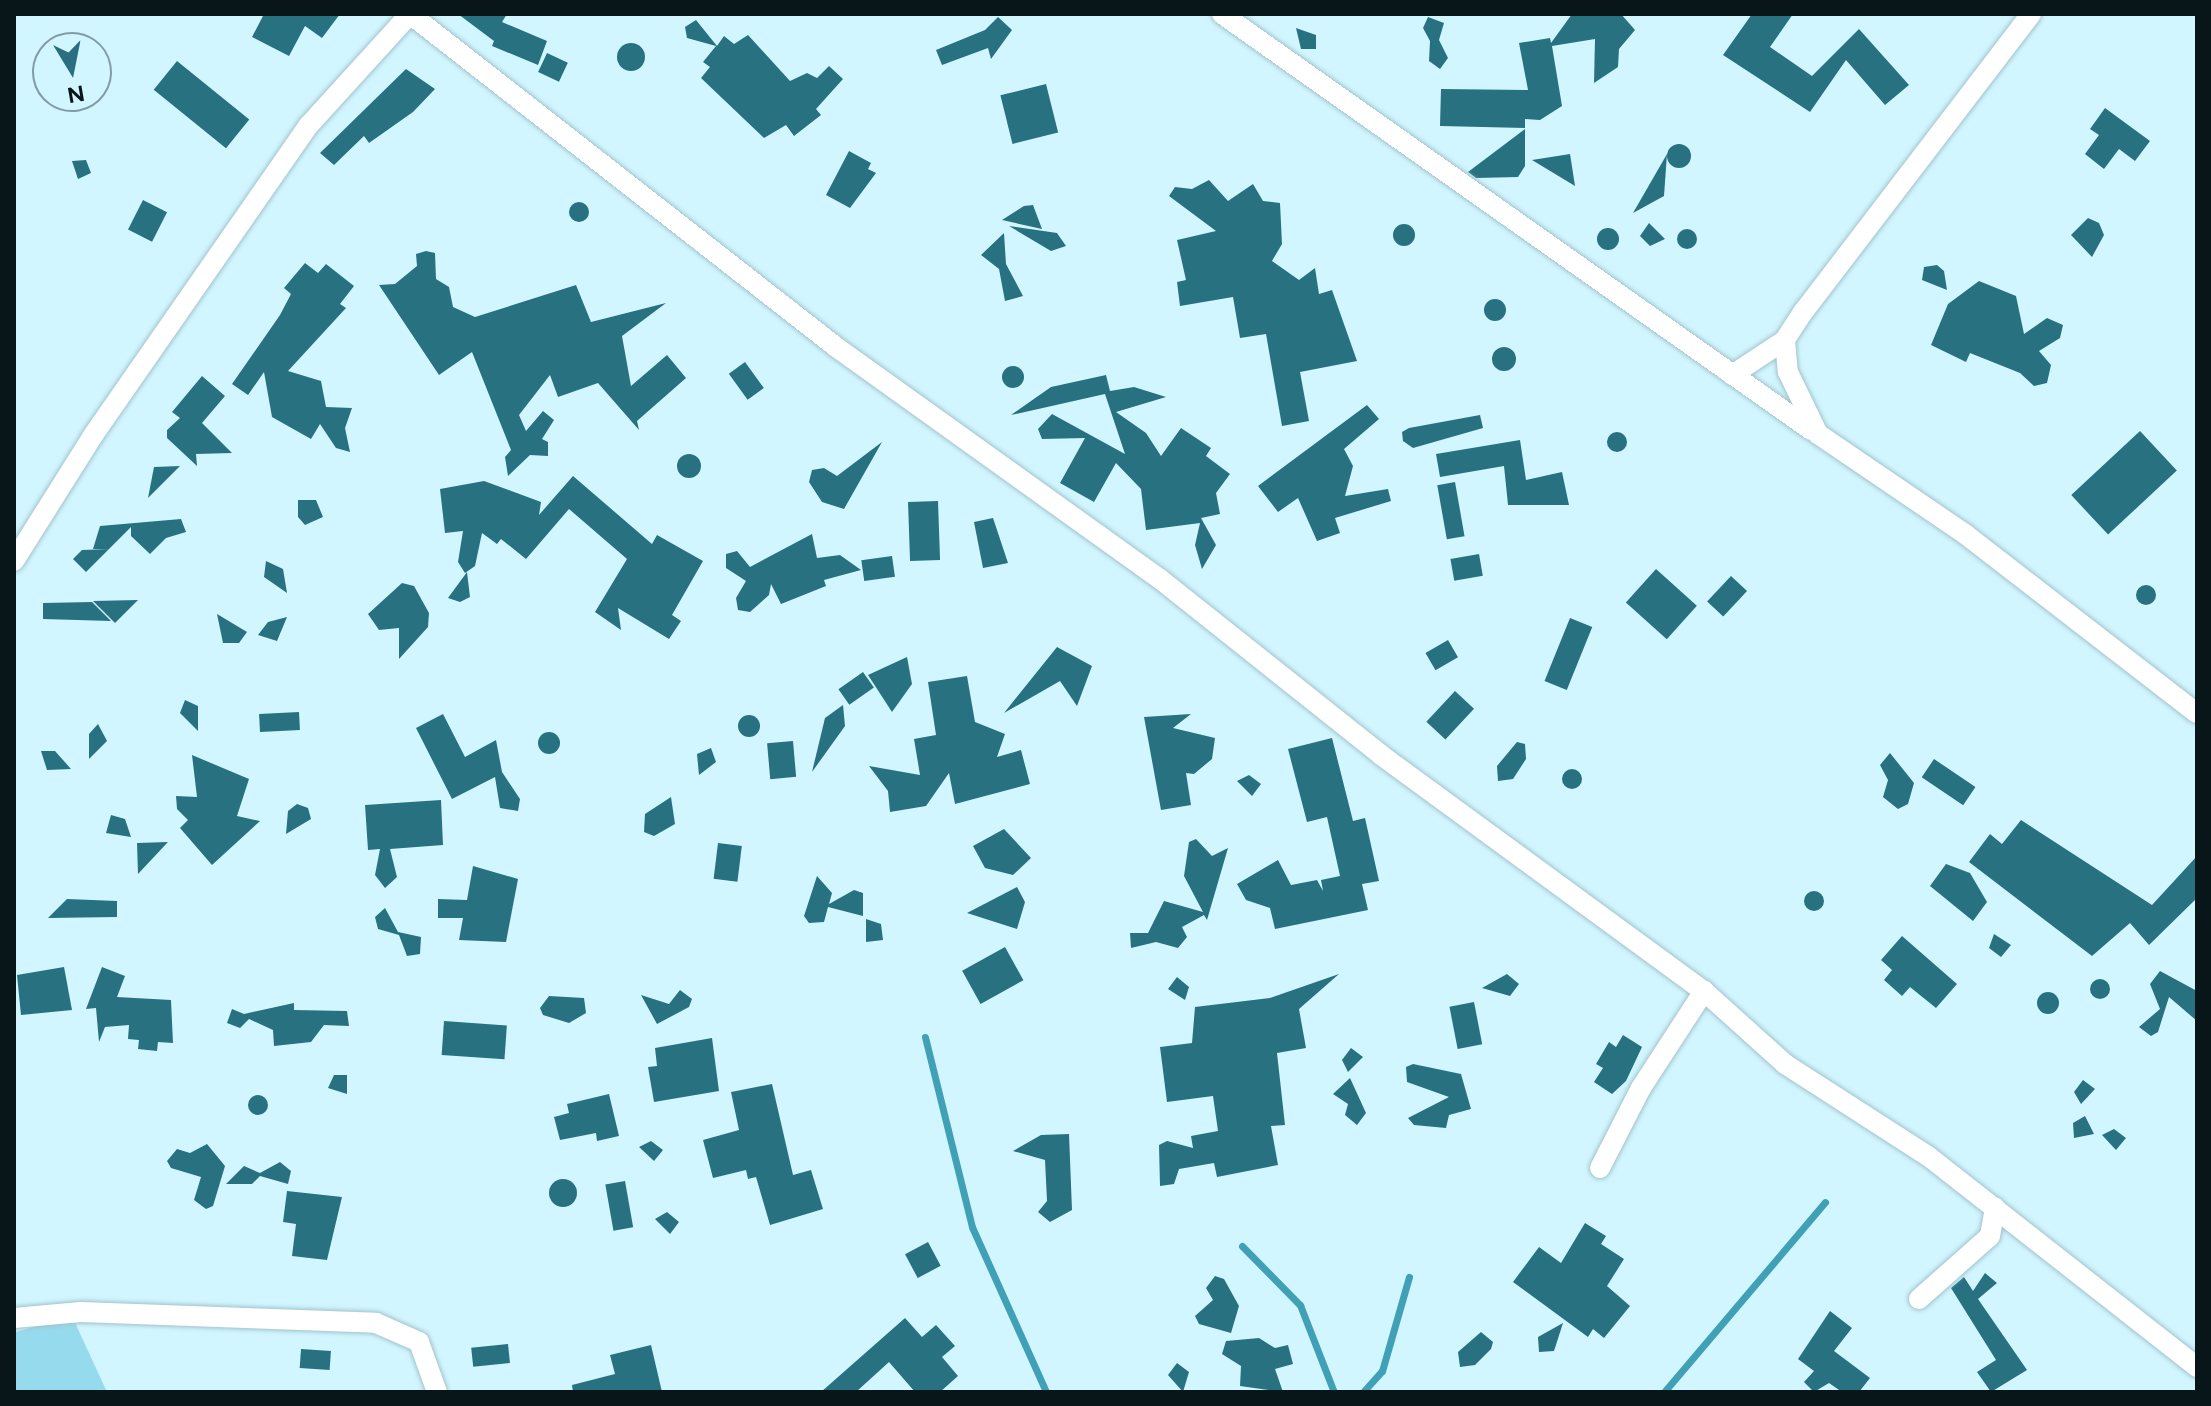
<!DOCTYPE html>
<html>
<head>
<meta charset="utf-8">
<style>
	body { margin:0 }
	#map { position:relative; width:2211px; height:1406px; overflow:hidden; background:#d2f6ff; font-family:Figtree,sans-serif }
	div>[style] { position:absolute }
	[style*='--x'] { left:calc(var(--x)*1px); top:calc(var(--y)*1px); width:calc(var(--w)*1px); rotate:calc(var(--a)*1deg) }
	.green>* { inset:0; background:#96dbed }
	.stream>* { height:7px; margin:-3.5px; padding:0 3.5px; transform-origin:3.5px; border-radius:3.5px; background:#3fa0b6 }
	.building>* { inset:0; background:#277181; transform-origin:0 0 }
	.round { border-radius:50% }
	.roads { filter:drop-shadow(0 0 2px #a1c3cc) drop-shadow(0 0 2px #a1c3cc) }
	.street>* { height:20px; margin:-10px; padding:0 10px; transform-origin:10px; border-radius:10px; background:#fff }
	span { translate:-50% -50%; white-space:nowrap; text-align:center; line-height:1.15; -webkit-text-stroke:6px #d2f6ff; paint-order:stroke }
	.frame { position:absolute; inset:0; border:16px solid #091619; pointer-events:none }
	.north { position:absolute; left:32px; top:32px; width:80px; height:80px; box-sizing:border-box; background:#d2f6ff; border:2px solid #829ca3; border-radius:50%; rotate:170deg; font-size:22px; font-weight:700; line-height:32px; text-align:center; color:#091619 }
	.north::after { content:''; display:block; margin:auto; width:28px; height:36px; background:#2a6f7f; clip-path:polygon(50% 0,100% 100%,50% 72%,0 100%) }
</style>
</head>
<body>
<div id="map">
	<div class="green">
		<div style="clip-path:polygon(72px 1316px,107px 1392px,14px 1392px,16px 1332px)"></div>
	</div>
	<div class="stream">
		<div style="--x:925;--y:1037;--w:196;--a:76.1"></div>
		<div style="--x:972;--y:1227;--w:181;--a:65.8"></div>
		<div style="--x:1242;--y:1246;--w:83;--a:45.5"></div>
		<div style="--x:1300;--y:1305;--w:93;--a:68.7"></div>
		<div style="--x:1363;--y:1392;--w:28;--a:-48"></div>
		<div style="--x:1382;--y:1371;--w:98;--a:-74"></div>
		<div style="--x:1664;--y:1392;--w:249;--a:-49.7"></div>
	</div>
	<div class="building">
		<div style="clip-path:polygon(264px 14px,340px 14px,322px 38px,305px 26px,289px 56px,252px 37px)"></div>
		<div style="clip-path:polygon(458px 14px,507px 14px,502px 22px,547px 41px,538px 65px,492px 46px,494px 41px)"></div>
		<div style="clip-path:polygon(1572px 14px,1621px 14px,1635px 30px,1619px 49px,1618px 67px,1594px 83px,1595px 39px,1552px 46px,1562px 106px,1540px 120px,1525px 119px,1525px 128px,1440px 126px,1441px 89px,1528px 90px,1519px 43px,1550px 38px,1551px 43px)"></div>
		<div style="clip-path:polygon(1752px 14px,1793px 14px,1770px 47px,1812px 76px,1859px 29px,1909px 85px,1885px 105px,1846px 60px,1810px 112px,1723px 55px)"></div>
		<div style="clip-path:polygon(998px 17px,1012px 30px,991px 59px,988px 48px,942px 65px,936px 50px,985px 30px)"></div>
		<div style="clip-path:polygon(1428px 17px,1444px 23px,1439px 40px,1448px 58px,1440px 69px,1429px 61px,1430px 41px,1423px 28px)"></div>
		<div style="clip-path:polygon(696px 20px,717px 46px,724px 36px,734px 44px,748px 35px,790px 81px,807px 73px,817px 78px,829px 66px,843px 79px,816px 109px,821px 115px,794px 136px,786px 125px,764px 138px,701px 78px,710px 67px,703px 62px,716px 46px,687px 38px,685px 27px)"></div>
		<div style="clip-path:polygon(1296px 28px,1316px 35px,1316px 49px,1301px 49px)"></div>
		<div class="round" style="left:617px;top:43px;width:28px;height:28px"></div>
		<div style="left:547px;top:53px;width:23px;height:21px;rotate:25deg"></div>
		<div style="left:177px;top:61px;width:93px;height:37px;rotate:39deg"></div>
		<div style="clip-path:polygon(406px 69px,435px 89px,413px 112px,369px 143px,364px 136px,334px 165px,320px 153px)"></div>
		<div style="left:1046px;top:84px;width:50px;height:47px;rotate:76deg"></div>
		<div style="clip-path:polygon(2105px 108px,2150px 141px,2135px 161px,2119px 149px,2104px 169px,2085px 154px,2099px 135px,2090px 129px)"></div>
		<div style="clip-path:polygon(1525px 129px,1525px 166px,1518px 177px,1476px 178px,1468px 172px)"></div>
		<div class="round" style="left:1667px;top:144px;width:24px;height:24px"></div>
		<div style="clip-path:polygon(849px 151px,871px 163px,868px 169px,876px 173px,850px 208px,826px 195px)"></div>
		<div style="clip-path:polygon(1570px 154px,1575px 186px,1532px 160px)"></div>
		<div style="clip-path:polygon(1667px 154px,1664px 196px,1633px 213px)"></div>
		<div style="clip-path:polygon(86px 160px,91px 173px,78px 179px,72px 161px)"></div>
		<div style="clip-path:polygon(1209px 180px,1228px 201px,1253px 184px,1263px 201px,1280px 203px,1282px 244px,1272px 261px,1299px 280px,1315px 268px,1319px 294px,1332px 290px,1357px 361px,1300px 372px,1309px 421px,1282px 426px,1266px 334px,1240px 338px,1233px 297px,1180px 306px,1177px 282px,1186px 280px,1177px 240px,1216px 231px,1169px 196px,1175px 187px,1192px 189px)"></div>
		<div style="left:143px;top:200px;width:27px;height:33px;rotate:27deg"></div>
		<div class="round" style="left:569px;top:202px;width:20px;height:20px"></div>
		<div style="clip-path:polygon(1033px 205px,1042px 229px,1002px 220px,1024px 206px)"></div>
		<div style="clip-path:polygon(2088px 218px,2099px 223px,2104px 235px,2092px 257px,2071px 235px)"></div>
		<div style="clip-path:polygon(1649px 223px,1665px 239px,1650px 246px,1640px 236px)"></div>
		<div class="round" style="left:1393px;top:224px;width:22px;height:22px"></div>
		<div style="clip-path:polygon(1009px 226px,1057px 233px,1066px 246px,1051px 251px)"></div>
		<div class="round" style="left:1597px;top:228px;width:22px;height:22px"></div>
		<div class="round" style="left:1677px;top:229px;width:20px;height:20px"></div>
		<div style="clip-path:polygon(1004px 233px,1006px 264px,1023px 296px,1005px 301px,999px 269px,981px 255px)"></div>
		<div style="clip-path:polygon(426px 251px,435px 253px,436px 279px,449px 287px,453px 307px,475px 317px,576px 285px,591px 322px,666px 303px,622px 336px,631px 386px,667px 355px,686px 378px,637px 421px,639px 430px,598px 383px,558px 397px,550px 375px,519px 415px,526px 431px,543px 411px,554px 420px,542px 439px,548px 442px,548px 456px,530px 455px,508px 476px,505px 457px,511px 450px,472px 352px,439px 375px,379px 285px,395px 284px,417px 266px,416px 254px)"></div>
		<div style="clip-path:polygon(305px 263px,318px 273px,326px 264px,354px 286px,340px 304px,346px 308px,288px 371px,321px 381px,326px 407px,352px 408px,345px 428px,350px 452px,336px 448px,320px 424px,311px 439px,272px 417px,264px 372px,248px 395px,232px 384px,280px 315px,291px 294px,284px 288px)"></div>
		<div style="clip-path:polygon(1937px 265px,1944px 271px,1947px 290px,1922px 280px,1924px 267px)"></div>
		<div style="clip-path:polygon(1979px 281px,2016px 296px,2024px 334px,2047px 318px,2063px 325px,2060px 338px,2039px 351px,2051px 365px,2047px 383px,2034px 386px,2020px 373px,1970px 353px,1966px 362px,1931px 345px,1948px 304px)"></div>
		<div class="round" style="left:1484px;top:299px;width:22px;height:22px"></div>
		<div class="round" style="left:1492px;top:347px;width:24px;height:24px"></div>
		<div style="left:745px;top:362px;width:32px;height:20px;rotate:54deg"></div>
		<div class="round" style="left:1002px;top:366px;width:22px;height:22px"></div>
		<div style="clip-path:polygon(1106px 375px,1110px 391px,1134px 387px,1166px 397px,1116px 412px,1146px 433px,1161px 456px,1181px 428px,1211px 448px,1206px 456px,1230px 474px,1216px 493px,1220px 514px,1201px 518px,1216px 545px,1202px 569px,1195px 545px,1200px 523px,1146px 530px,1141px 489px,1116px 463px,1094px 502px,1060px 483px,1085px 438px,1042px 439px,1038px 429px,1052px 414px,1125px 454px,1105px 394px,1011px 415px,1051px 387px)"></div>
		<div style="clip-path:polygon(202px 376px,225px 396px,202px 423px,232px 453px,196px 454px,197px 466px,167px 438px,167px 430px,180px 418px,172px 412px)"></div>
		<div style="clip-path:polygon(1367px 405px,1379px 419px,1344px 449px,1353px 466px,1345px 496px,1388px 489px,1391px 501px,1335px 518px,1340px 533px,1317px 541px,1298px 498px,1278px 512px,1258px 486px)"></div>
		<div style="clip-path:polygon(1480px 415px,1483px 428px,1413px 448px,1403px 441px,1402px 432px,1409px 428px)"></div>
		<div style="left:2140px;top:431px;width:54px;height:94px;rotate:47deg"></div>
		<div class="round" style="left:1607px;top:432px;width:20px;height:20px"></div>
		<div style="clip-path:polygon(1520px 440px,1526px 480px,1562px 472px,1569px 505px,1508px 505px,1504px 466px,1440px 477px,1436px 454px)"></div>
		<div style="clip-path:polygon(882px 442px,844px 509px,822px 502px,809px 482px,812px 470px,824px 468px,837px 476px)"></div>
		<div class="round" style="left:677px;top:454px;width:24px;height:24px"></div>
		<div style="clip-path:polygon(180px 466px,148px 498px,154px 467px)"></div>
		<div style="clip-path:polygon(573px 476px,652px 544px,657px 535px,703px 561px,672px 615px,681px 621px,669px 639px,618px 608px,621px 630px,595px 612px,627px 559px,569px 509px,526px 559px,501px 539px,497px 544px,482px 533px,475px 566px,465px 573px,458px 562px,463px 531px,445px 533px,440px 489px,484px 481px,541px 502px,539px 515px)"></div>
		<div style="left:1455px;top:482px;width:55px;height:18px;rotate:80deg"></div>
		<div style="clip-path:polygon(298px 500px,316px 500px,323px 517px,305px 525px,298px 517px)"></div>
		<div style="left:938px;top:501px;width:59px;height:30px;rotate:88deg"></div>
		<div style="clip-path:polygon(993px 518px,1008px 563px,983px 568px,974px 522px)"></div>
		<div style="clip-path:polygon(181px 519px,186px 532px,166px 538px,150px 554px,131px 536px,131px 527px,109px 549px,93px 549px,100px 526px)"></div>
		<div style="clip-path:polygon(812px 534px,817px 558px,840px 555px,861px 570px,824px 580px,826px 586px,781px 604px,771px 584px,769px 595px,750px 612px,738px 610px,736px 598px,746px 581px,726px 568px,726px 554px,737px 551px,750px 567px)"></div>
		<div style="clip-path:polygon(109px 549px,86px 572px,73px 559px,82px 550px)"></div>
		<div style="left:1479px;top:554px;width:22px;height:29px;rotate:80deg"></div>
		<div style="left:892px;top:556px;width:21px;height:31px;rotate:82deg"></div>
		<div style="clip-path:polygon(266px 561px,283px 569px,287px 593px,264px 577px)"></div>
		<div style="left:1656px;top:569px;width:55px;height:45px;rotate:42deg"></div>
		<div style="clip-path:polygon(467px 572px,470px 597px,460px 602px,448px 598px)"></div>
		<div style="left:1731px;top:576px;width:22px;height:35px;rotate:43deg"></div>
		<div style="clip-path:polygon(402px 583px,414px 586px,429px 613px,428px 627px,399px 659px,399px 628px,379px 630px,368px 614px)"></div>
		<div class="round" style="left:2136px;top:585px;width:20px;height:20px"></div>
		<div style="clip-path:polygon(138px 600px,115px 623px,93px 601px)"></div>
		<div style="clip-path:polygon(92px 602px,111px 621px,43px 619px,43px 603px)"></div>
		<div style="clip-path:polygon(217px 614px,247px 632px,239px 643px,223px 643px)"></div>
		<div style="clip-path:polygon(287px 617px,277px 641px,258px 635px,268px 622px)"></div>
		<div style="left:1570px;top:618px;width:24px;height:68px;rotate:22deg"></div>
		<div style="left:1448px;top:640px;width:20px;height:26px;rotate:60deg"></div>
		<div style="clip-path:polygon(1057px 647px,1092px 666px,1077px 706px,1060px 681px,1004px 713px)"></div>
		<div style="clip-path:polygon(907px 657px,912px 684px,892px 712px,868px 675px)"></div>
		<div style="left:863px;top:672px;width:19px;height:30px;rotate:55deg"></div>
		<div style="clip-path:polygon(967px 676px,975px 722px,1005px 734px,997px 757px,1021px 750px,1030px 784px,955px 804px,949px 773px,926px 806px,890px 812px,888px 791px,869px 766px,920px 775px,914px 739px,936px 735px,928px 682px)"></div>
		<div style="left:1455px;top:691px;width:26px;height:42px;rotate:43deg"></div>
		<div style="clip-path:polygon(185px 700px,198px 706px,198px 731px,180px 713px)"></div>
		<div style="clip-path:polygon(843px 705px,845px 726px,812px 772px,825px 718px)"></div>
		<div style="left:299px;top:712px;width:18px;height:40px;rotate:87deg"></div>
		<div style="clip-path:polygon(443px 714px,465px 757px,496px 740px,502px 772px,520px 799px,518px 811px,500px 808px,495px 777px,452px 799px,416px 728px)"></div>
		<div style="clip-path:polygon(1191px 714px,1173px 728px,1215px 738px,1212px 759px,1194px 774px,1186px 773px,1191px 805px,1161px 810px,1144px 717px)"></div>
		<div class="round" style="left:738px;top:715px;width:22px;height:22px"></div>
		<div style="clip-path:polygon(98px 724px,107px 741px,89px 759px,89px 734px)"></div>
		<div class="round" style="left:538px;top:732px;width:22px;height:22px"></div>
		<div style="clip-path:polygon(1332px 738px,1353px 821px,1365px 818px,1379px 881px,1362px 884px,1368px 910px,1275px 929px,1270px 908px,1246px 900px,1237px 884px,1278px 860px,1291px 885px,1317px 880px,1323px 891px,1321px 880px,1340px 876px,1327px 817px,1307px 822px,1288px 749px)"></div>
		<div style="left:793px;top:741px;width:36px;height:26px;rotate:85deg"></div>
		<div style="clip-path:polygon(1517px 742px,1525px 744px,1526px 759px,1513px 779px,1498px 781px,1497px 766px)"></div>
		<div style="clip-path:polygon(711px 748px,716px 762px,699px 775px,697px 754px)"></div>
		<div style="clip-path:polygon(41px 751px,55px 751px,71px 769px,47px 770px)"></div>
		<div style="clip-path:polygon(1890px 753px,1914px 783px,1908px 804px,1898px 809px,1883px 797px,1888px 780px,1880px 765px)"></div>
		<div style="clip-path:polygon(192px 755px,249px 779px,237px 816px,260px 821px,212px 865px,180px 828px,188px 820px,177px 809px,176px 796px,197px 797px)"></div>
		<div style="left:1934px;top:759px;width:50px;height:22px;rotate:34deg"></div>
		<div class="round" style="left:1562px;top:769px;width:20px;height:20px"></div>
		<div style="clip-path:polygon(1249px 775px,1261px 784px,1252px 796px,1237px 781px)"></div>
		<div style="clip-path:polygon(671px 797px,675px 824px,654px 836px,644px 832px,645px 814px)"></div>
		<div style="clip-path:polygon(441px 800px,443px 845px,390px 849px,397px 877px,385px 888px,375px 875px,380px 849px,368px 850px,365px 805px)"></div>
		<div style="clip-path:polygon(297px 804px,308px 808px,311px 819px,286px 834px,288px 811px)"></div>
		<div style="clip-path:polygon(111px 815px,125px 819px,131px 837px,106px 833px)"></div>
		<div style="clip-path:polygon(2021px 820px,2152px 905px,2197px 856px,2197px 898px,2149px 945px,2130px 923px,2092px 956px,1969px 862px,1990px 834px,2002px 844px)"></div>
		<div style="clip-path:polygon(1004px 829px,1031px 858px,1013px 875px,985px 868px,973px 846px)"></div>
		<div style="clip-path:polygon(1196px 839px,1212px 856px,1228px 848px,1207px 920px,1204px 915px,1182px 927px,1187px 937px,1178px 948px,1156px 942px,1131px 948px,1130px 933px,1148px 933px,1164px 901px,1203px 912px,1184px 876px,1189px 842px)"></div>
		<div style="clip-path:polygon(168px 842px,138px 874px,137px 843px)"></div>
		<div style="left:718px;top:843px;width:24px;height:36px;rotate:7deg"></div>
		<div style="clip-path:polygon(1946px 864px,1970px 873px,1987px 902px,1973px 921px,1930px 886px)"></div>
		<div style="clip-path:polygon(473px 866px,518px 879px,506px 942px,459px 940px,463px 918px,438px 918px,438px 899px,467px 900px)"></div>
		<div style="clip-path:polygon(817px 876px,832px 893px,829px 904px,854px 890px,863px 893px,863px 916px,828px 907px,824px 922px,809px 923px,804px 916px)"></div>
		<div style="clip-path:polygon(1017px 887px,1025px 902px,1017px 929px,967px 913px)"></div>
		<div class="round" style="left:1804px;top:891px;width:20px;height:20px"></div>
		<div style="clip-path:polygon(67px 899px,117px 901px,117px 917px,48px 918px)"></div>
		<div style="clip-path:polygon(385px 908px,398px 932px,421px 937px,420px 954px,407px 956px,399px 935px,378px 929px,375px 917px)"></div>
		<div style="clip-path:polygon(866px 919px,881px 924px,883px 940px,866px 942px)"></div>
		<div style="clip-path:polygon(1994px 934px,2011px 945px,2001px 957px,1989px 948px)"></div>
		<div style="clip-path:polygon(1902px 936px,1957px 984px,1936px 1008px,1910px 987px,1902px 996px,1884px 980px,1892px 970px,1881px 960px)"></div>
		<div style="left:1005px;top:947px;width:38px;height:49px;rotate:61deg"></div>
		<div style="clip-path:polygon(64px 967px,72px 1010px,21px 1015px,17px 975px)"></div>
		<div style="clip-path:polygon(102px 967px,125px 976px,117px 997px,171px 1000px,173px 1043px,158px 1042px,157px 1051px,138px 1049px,139px 1040px,128px 1039px,129px 1025px,105px 1027px,99px 1042px,96px 1008px,86px 1009px)"></div>
		<div style="clip-path:polygon(2160px 971px,2197px 991px,2197px 1021px,2169px 997px,2158px 1032px,2151px 1036px,2139px 1027px,2160px 1009px,2150px 984px)"></div>
		<div style="clip-path:polygon(1339px 974px,1299px 1009px,1306px 1048px,1277px 1053px,1285px 1125px,1271px 1126px,1278px 1165px,1217px 1177px,1214px 1163px,1179px 1169px,1174px 1184px,1160px 1186px,1159px 1145px,1167px 1141px,1193px 1148px,1191px 1136px,1218px 1131px,1213px 1096px,1167px 1102px,1160px 1047px,1192px 1043px,1195px 1007px,1270px 998px)"></div>
		<div style="clip-path:polygon(1507px 974px,1519px 984px,1510px 996px,1482px 988px)"></div>
		<div style="clip-path:polygon(1177px 977px,1189px 987px,1185px 1000px,1168px 989px)"></div>
		<div class="round" style="left:2090px;top:979px;width:20px;height:20px"></div>
		<div style="clip-path:polygon(680px 990px,692px 999px,689px 1007px,657px 1024px,641px 995px,669px 1004px)"></div>
		<div class="round" style="left:2037px;top:992px;width:22px;height:22px"></div>
		<div style="clip-path:polygon(549px 996px,584px 998px,586px 1013px,569px 1023px,543px 1015px,540px 1008px)"></div>
		<div style="left:1474px;top:1002px;width:43px;height:25px;rotate:79deg"></div>
		<div style="clip-path:polygon(294px 1003px,294px 1010px,347px 1011px,349px 1026px,324px 1025px,311px 1042px,274px 1046px,273px 1030px,249px 1019px,240px 1028px,227px 1023px,232px 1009px,244px 1014px)"></div>
		<div style="left:444px;top:1021px;width:63px;height:34px;rotate:4deg"></div>
		<div style="clip-path:polygon(1623px 1035px,1642px 1047px,1626px 1081px,1612px 1094px,1594px 1082px,1603px 1068px,1596px 1064px,1609px 1042px,1616px 1047px)"></div>
		<div style="clip-path:polygon(712px 1038px,719px 1091px,654px 1102px,648px 1067px,657px 1066px,655px 1048px)"></div>
		<div style="clip-path:polygon(1351px 1048px,1363px 1057px,1348px 1072px,1342px 1060px)"></div>
		<div style="clip-path:polygon(1413px 1064px,1461px 1074px,1471px 1109px,1449px 1115px,1446px 1128px,1414px 1125px,1408px 1118px,1449px 1097px,1407px 1082px,1406px 1067px)"></div>
		<div style="clip-path:polygon(334px 1075px,347px 1075px,347px 1094px,328px 1088px)"></div>
		<div style="clip-path:polygon(1350px 1078px,1366px 1113px,1357px 1125px,1345px 1115px,1348px 1104px,1333px 1094px)"></div>
		<div style="clip-path:polygon(2083px 1080px,2095px 1089px,2081px 1104px,2074px 1092px)"></div>
		<div style="clip-path:polygon(772px 1084px,793px 1175px,811px 1170px,823px 1209px,770px 1225px,756px 1177px,748px 1179px,746px 1170px,713px 1178px,703px 1140px,739px 1130px,731px 1092px)"></div>
		<div style="clip-path:polygon(609px 1094px,619px 1136px,597px 1141px,596px 1133px,560px 1140px,554px 1117px,569px 1113px,567px 1104px)"></div>
		<div class="round" style="left:248px;top:1095px;width:20px;height:20px"></div>
		<div style="clip-path:polygon(2085px 1116px,2094px 1134px,2074px 1138px,2073px 1123px)"></div>
		<div style="clip-path:polygon(2114px 1129px,2126px 1138px,2116px 1150px,2102px 1135px)"></div>
		<div style="clip-path:polygon(1069px 1134px,1072px 1210px,1050px 1222px,1038px 1212px,1047px 1201px,1045px 1160px,1013px 1151px,1041px 1135px)"></div>
		<div style="clip-path:polygon(651px 1141px,663px 1150px,654px 1161px,639px 1147px)"></div>
		<div style="clip-path:polygon(207px 1144px,225px 1166px,213px 1206px,206px 1209px,194px 1200px,201px 1177px,171px 1168px,167px 1161px,177px 1149px,190px 1153px)"></div>
		<div style="clip-path:polygon(280px 1162px,291px 1171px,288px 1184px,260px 1176px,252px 1184px,226px 1184px,244px 1166px,260px 1173px)"></div>
		<div class="round" style="left:549px;top:1179px;width:28px;height:28px"></div>
		<div style="left:625px;top:1181px;width:47px;height:20px;rotate:80deg"></div>
		<div style="clip-path:polygon(287px 1191px,342px 1197px,327px 1260px,292px 1256px,296px 1224px,283px 1222px)"></div>
		<div style="clip-path:polygon(667px 1212px,679px 1222px,670px 1234px,655px 1219px)"></div>
		<div style="clip-path:polygon(1585px 1223px,1606px 1236px,1601px 1244px,1624px 1259px,1607px 1286px,1630px 1306px,1604px 1338px,1593px 1329px,1588px 1337px,1513px 1282px,1539px 1247px,1561px 1263px)"></div>
		<div style="left:928px;top:1242px;width:27px;height:26px;rotate:62deg"></div>
		<div style="clip-path:polygon(1985px 1273px,1997px 1283px,1978px 1299px,2027px 1370px,1991px 1392px,1977px 1372px,1996px 1360px,1951px 1288px,1964px 1277px,1973px 1291px)"></div>
		<div style="clip-path:polygon(1215px 1276px,1224px 1279px,1239px 1306px,1231px 1333px,1199px 1324px,1195px 1316px,1213px 1300px,1206px 1288px)"></div>
		<div style="clip-path:polygon(1830px 1311px,1852px 1328px,1834px 1351px,1870px 1378px,1859px 1392px,1842px 1392px,1829px 1383px,1814px 1392px,1804px 1382px,1814px 1371px,1798px 1359px)"></div>
		<div style="clip-path:polygon(905px 1318px,922px 1337px,936px 1325px,955px 1346px,942px 1357px,958px 1376px,940px 1392px,915px 1392px,889px 1362px,856px 1392px,821px 1392px)"></div>
		<div style="clip-path:polygon(1563px 1323px,1554px 1351px,1539px 1352px,1538px 1337px)"></div>
		<div style="clip-path:polygon(1481px 1332px,1493px 1342px,1491px 1349px,1475px 1365px,1460px 1367px,1458px 1352px)"></div>
		<div style="clip-path:polygon(1259px 1338px,1275px 1348px,1288px 1345px,1293px 1364px,1275px 1369px,1283px 1392px,1240px 1386px,1241px 1366px,1222px 1354px,1226px 1341px)"></div>
		<div style="left:508px;top:1344px;width:19px;height:37px;rotate:84deg"></div>
		<div style="clip-path:polygon(651px 1345px,662px 1392px,573px 1392px,572px 1385px,615px 1374px,610px 1355px)"></div>
		<div style="left:301px;top:1349px;width:30px;height:19px;rotate:4deg"></div>
		<div style="clip-path:polygon(1177px 1363px,1189px 1372px,1183px 1392px,1168px 1375px)"></div>
	</div>
	<div class="roads">
		<div class="street">
			<div style="--x:410;--y:14;--w:541;--a:38.01"></div>
			<div style="--x:836;--y:347;--w:398;--a:35.6"></div>
			<div style="--x:1160;--y:579;--w:283;--a:38.5"></div>
			<div style="--x:1381;--y:755;--w:400;--a:36.2"></div>
			<div style="--x:1704;--y:991;--w:109;--a:42"></div>
			<div style="--x:1785;--y:1064;--w:170;--a:32.8"></div>
			<div style="--x:1928;--y:1156;--w:342;--a:38.1"></div>
			<div style="--x:1222;--y:14;--w:721;--a:35.23"></div>
			<div style="--x:2031;--y:14;--w:375;--a:127.4"></div>
			<div style="--x:1803;--y:312;--w:33;--a:123"></div>
			<div style="--x:1785;--y:340;--w:32;--a:85"></div>
			<div style="--x:1788;--y:372;--w:69;--a:64.2"></div>
			<div style="--x:1818;--y:434;--w:178;--a:34.2"></div>
			<div style="--x:1965;--y:534;--w:293;--a:37.7"></div>
			<div style="--x:1732;--y:375;--w:64;--a:-33.4"></div>
			<div style="--x:14;--y:561;--w:150;--a:-57.8"></div>
			<div style="--x:94;--y:434;--w:375;--a:-55.2"></div>
			<div style="--x:308;--y:126;--w:151;--a:-47.7"></div>
			<div style="--x:1600;--y:1168;--w:90;--a:-62.9"></div>
			<div style="--x:1641;--y:1088;--w:116;--a:-57"></div>
			<div style="--x:1919;--y:1299;--w:95;--a:-41.6"></div>
			<div style="--x:1990;--y:1236;--w:29;--a:-80"></div>
			<div style="--x:14;--y:1318;--w:67;--a:-5.1"></div>
			<div style="--x:81;--y:1312;--w:295;--a:2.1"></div>
			<div style="--x:376;--y:1323;--w:47;--a:23.8"></div>
			<div style="--x:419;--y:1342;--w:53;--a:70.2"></div>
		</div>
	</div>
	<div class="frame"></div>
	<div class="north">N</div>
</div>
</body>
</html>
